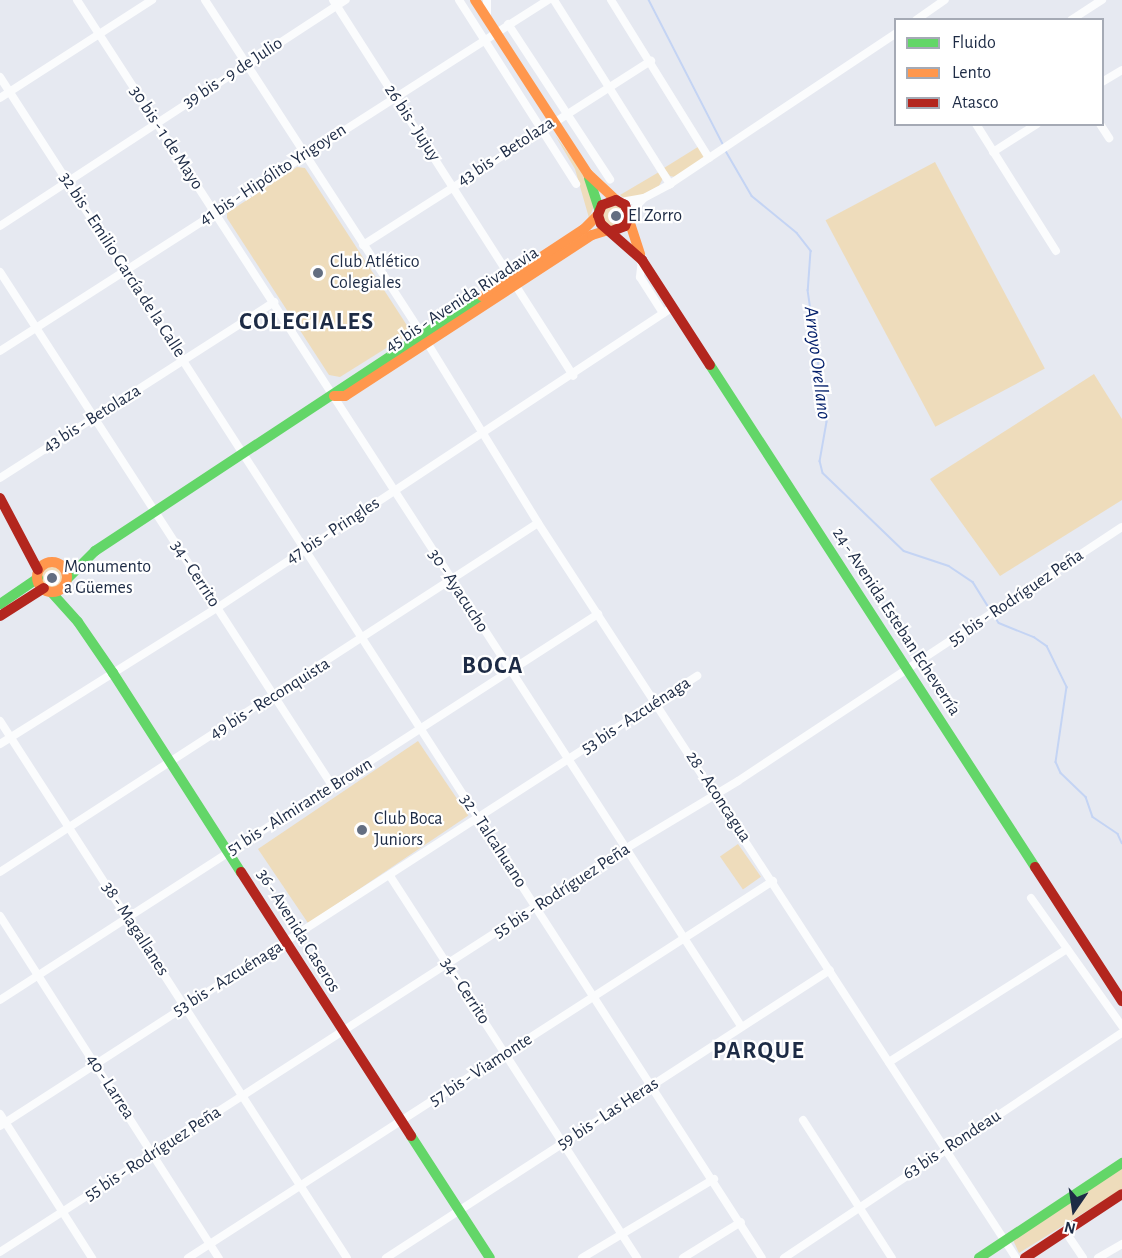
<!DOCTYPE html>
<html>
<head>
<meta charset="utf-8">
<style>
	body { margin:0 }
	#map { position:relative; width:1122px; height:1258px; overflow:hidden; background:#e6e9f1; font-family:"Alegreya Sans",sans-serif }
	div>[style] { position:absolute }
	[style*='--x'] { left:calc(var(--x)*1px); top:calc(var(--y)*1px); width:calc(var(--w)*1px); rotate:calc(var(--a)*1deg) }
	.green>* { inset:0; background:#eedcbb; transform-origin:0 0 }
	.round { border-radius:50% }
	.stream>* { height:1.5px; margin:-0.75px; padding:0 0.75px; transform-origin:0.75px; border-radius:0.75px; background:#c4d4f4 }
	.street>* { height:8px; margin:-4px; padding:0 4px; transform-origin:4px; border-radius:4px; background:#fbfcfd }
	.fast>* { height:10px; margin:-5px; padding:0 5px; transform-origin:5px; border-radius:5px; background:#63d668 }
	.slow>* { height:10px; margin:-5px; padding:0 5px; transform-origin:5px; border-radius:5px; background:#ff974d }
	.slow>.ring { margin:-5px; padding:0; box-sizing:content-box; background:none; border:10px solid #ff974d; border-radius:50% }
	.jam>* { height:10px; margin:-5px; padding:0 5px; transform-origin:5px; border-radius:5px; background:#b3261e }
	.dots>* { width:16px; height:16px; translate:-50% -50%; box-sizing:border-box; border:3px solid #fff; border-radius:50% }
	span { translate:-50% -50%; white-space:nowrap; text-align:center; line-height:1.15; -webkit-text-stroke:4.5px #fff; paint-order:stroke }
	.street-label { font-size:18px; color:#1d2b45 }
	.poi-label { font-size:18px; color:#1d2b45 }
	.left { translate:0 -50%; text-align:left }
	.water-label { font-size:20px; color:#031f6b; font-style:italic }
	.district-label { font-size:24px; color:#1d2b45; font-weight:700; letter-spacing:1.5px }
	.legend { position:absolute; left:894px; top:18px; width:210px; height:108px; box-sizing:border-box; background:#fff; border:2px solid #a5aab5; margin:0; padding:8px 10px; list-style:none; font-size:18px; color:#1d2b45 }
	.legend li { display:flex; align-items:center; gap:12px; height:30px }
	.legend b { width:30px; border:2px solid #a5aab5 }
	.north { position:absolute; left:1044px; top:1180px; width:60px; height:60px; -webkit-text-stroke:4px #fff; paint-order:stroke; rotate:193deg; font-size:16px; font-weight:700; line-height:24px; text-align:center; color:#1d2b45 }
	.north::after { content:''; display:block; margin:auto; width:21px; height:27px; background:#1d2b45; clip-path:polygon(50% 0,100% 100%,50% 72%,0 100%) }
</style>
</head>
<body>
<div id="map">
	<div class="green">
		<div style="clip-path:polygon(555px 135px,586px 177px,594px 206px,589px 218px,575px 169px)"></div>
		<div style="clip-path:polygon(701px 145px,707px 156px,675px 177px,670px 176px,664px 168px)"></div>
		<div style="left:935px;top:162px;width:234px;height:124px;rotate:62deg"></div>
		<div style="clip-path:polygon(297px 167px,305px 168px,408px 327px,404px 337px,340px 377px,329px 375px,227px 218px,227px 213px)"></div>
		<div style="clip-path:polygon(659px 172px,663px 178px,659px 186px,640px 196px,625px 199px,620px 195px)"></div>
		<div style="clip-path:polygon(608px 204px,623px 207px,624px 222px,613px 227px,603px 221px,603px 209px)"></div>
		<div style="clip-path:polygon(1094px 374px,1122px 419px,1122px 500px,1000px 576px,930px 479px)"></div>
		<div class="round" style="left:41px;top:566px;width:22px;height:22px"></div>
		<div style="left:418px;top:741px;width:90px;height:193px;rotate:56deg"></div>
		<div style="left:738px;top:844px;width:40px;height:22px;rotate:55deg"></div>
		<div style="clip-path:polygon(1122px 1168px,1122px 1189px,1019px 1253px,1013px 1240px)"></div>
	</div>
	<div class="stream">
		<div style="--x:649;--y:0;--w:162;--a:62.8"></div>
		<div style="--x:726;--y:151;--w:52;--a:60"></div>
		<div style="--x:752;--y:196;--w:58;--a:39.4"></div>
		<div style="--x:797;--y:233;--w:23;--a:52"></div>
		<div style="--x:811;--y:251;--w:39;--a:94"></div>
		<div style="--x:808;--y:290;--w:133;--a:81.8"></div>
		<div style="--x:827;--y:422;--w:40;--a:100"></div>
		<div style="--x:820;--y:461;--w:12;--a:76"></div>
		<div style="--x:823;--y:473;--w:112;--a:43.9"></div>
		<div style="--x:904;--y:551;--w:47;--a:18.4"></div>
		<div style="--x:949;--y:566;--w:29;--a:34"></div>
		<div style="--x:973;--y:582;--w:34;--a:58"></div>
		<div style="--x:994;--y:615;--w:9;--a:58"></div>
		<div style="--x:999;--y:623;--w:38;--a:22"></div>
		<div style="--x:1034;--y:637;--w:16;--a:35"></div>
		<div style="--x:1047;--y:646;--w:46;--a:64"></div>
		<div style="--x:1067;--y:687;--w:76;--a:98.3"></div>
		<div style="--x:1056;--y:762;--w:12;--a:66"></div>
		<div style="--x:1061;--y:773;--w:35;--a:44"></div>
		<div style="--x:1086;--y:797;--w:21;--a:71"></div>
		<div style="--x:1093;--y:817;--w:30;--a:34"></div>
		<div style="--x:1118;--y:834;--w:10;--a:66"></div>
	</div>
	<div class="street">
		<div style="--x:77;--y:0;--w:1222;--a:57.09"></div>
		<div style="--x:205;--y:0;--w:410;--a:57"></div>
		<div style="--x:428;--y:344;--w:210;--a:58.4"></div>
		<div style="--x:538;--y:523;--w:877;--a:56.96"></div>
		<div style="--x:333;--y:0;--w:446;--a:57.4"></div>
		<div style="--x:459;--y:0;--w:218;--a:57.5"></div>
		<div style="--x:487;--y:0;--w:17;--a:90"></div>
		<div style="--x:554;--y:0;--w:218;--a:57.8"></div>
		<div style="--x:611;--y:0;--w:186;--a:58.2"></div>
		<div style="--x:916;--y:20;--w:35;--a:-35"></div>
		<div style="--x:1071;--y:20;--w:37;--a:-33"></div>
		<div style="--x:508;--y:24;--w:186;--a:56.7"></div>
		<div style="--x:0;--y:77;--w:1405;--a:57.17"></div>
		<div style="--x:1102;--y:82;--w:23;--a:-31"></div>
		<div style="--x:0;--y:98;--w:181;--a:-32.8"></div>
		<div style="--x:976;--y:124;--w:150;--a:57.8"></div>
		<div style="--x:1100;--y:124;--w:17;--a:57"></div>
		<div style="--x:993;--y:152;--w:52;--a:-32.5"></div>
		<div style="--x:621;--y:202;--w:23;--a:-10"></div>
		<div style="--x:644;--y:198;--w:30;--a:-28"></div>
		<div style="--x:670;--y:184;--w:272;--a:-33.7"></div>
		<div style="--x:629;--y:214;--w:22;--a:-47"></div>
		<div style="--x:0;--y:226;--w:413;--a:-33.2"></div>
		<div style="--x:363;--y:245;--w:342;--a:-32.6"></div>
		<div style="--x:642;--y:260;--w:17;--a:97"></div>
		<div style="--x:640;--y:277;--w:43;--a:57.4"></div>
		<div style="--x:0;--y:272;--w:613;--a:57.11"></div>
		<div style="--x:0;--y:351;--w:651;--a:-32.64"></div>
		<div style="--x:0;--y:478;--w:326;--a:-32.7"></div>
		<div style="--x:0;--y:721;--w:639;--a:57.13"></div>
		<div style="--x:0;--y:744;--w:256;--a:-32.1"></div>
		<div style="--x:217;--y:608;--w:546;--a:-33.43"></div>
		<div style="--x:0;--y:872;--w:641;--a:-32.97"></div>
		<div style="--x:390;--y:876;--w:455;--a:57.1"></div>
		<div style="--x:1031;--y:898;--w:157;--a:54.6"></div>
		<div style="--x:0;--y:916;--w:406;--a:57.4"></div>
		<div style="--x:0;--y:1000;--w:712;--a:-32.84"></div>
		<div style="--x:889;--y:1062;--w:211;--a:-32.4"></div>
		<div style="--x:0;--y:1114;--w:171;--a:57.4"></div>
		<div style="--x:803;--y:1120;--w:164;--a:57.2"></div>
		<div style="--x:0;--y:1126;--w:830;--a:-32.85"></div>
		<div style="--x:1065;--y:1231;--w:32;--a:56"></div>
		<div style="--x:0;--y:1252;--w:744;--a:-32.81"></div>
		<div style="--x:625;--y:849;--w:132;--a:-31"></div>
		<div style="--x:738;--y:781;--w:460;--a:-33.5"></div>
		<div style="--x:188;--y:1258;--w:696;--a:-32.8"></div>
		<div style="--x:386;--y:1258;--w:529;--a:-32.97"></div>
		<div style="--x:582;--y:1258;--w:154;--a:-30.9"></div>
		<div style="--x:683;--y:1258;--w:68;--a:-31.8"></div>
		<div style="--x:784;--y:1258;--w:406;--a:-33.7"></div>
		<div style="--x:1098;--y:1258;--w:28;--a:-30"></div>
	</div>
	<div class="fast">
		<div style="--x:589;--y:178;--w:33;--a:72"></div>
		<div style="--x:710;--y:365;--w:598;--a:57.08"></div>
		<div style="--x:67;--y:579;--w:40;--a:-45"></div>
		<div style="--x:95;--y:551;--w:463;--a:-33.4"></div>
		<div style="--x:52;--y:593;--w:39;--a:48"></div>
		<div style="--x:78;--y:622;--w:62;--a:55.5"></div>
		<div style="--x:113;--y:673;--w:237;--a:57.3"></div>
		<div style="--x:0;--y:604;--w:46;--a:-34.4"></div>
		<div style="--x:411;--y:1136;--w:145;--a:57.1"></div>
		<div style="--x:979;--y:1258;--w:172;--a:-33.6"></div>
	</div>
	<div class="slow">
		<div style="--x:475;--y:0;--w:207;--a:57"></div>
		<div style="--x:588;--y:174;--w:38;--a:43"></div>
		<div style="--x:629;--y:220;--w:36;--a:72"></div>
		<div style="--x:482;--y:296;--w:122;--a:-33.3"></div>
		<div style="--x:584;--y:229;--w:20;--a:-45"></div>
		<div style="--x:334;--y:396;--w:11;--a:0"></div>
		<div style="--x:345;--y:396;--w:295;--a:-33.1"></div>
		<div style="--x:592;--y:235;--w:17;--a:-17"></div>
		<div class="ring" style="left:37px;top:562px;width:20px;height:20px"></div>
	</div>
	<div class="jam">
		<div style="--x:612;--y:231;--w:14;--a:-21"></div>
		<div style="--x:625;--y:226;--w:10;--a:-66"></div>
		<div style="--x:629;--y:217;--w:13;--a:-108"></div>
		<div style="--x:625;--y:205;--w:10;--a:-151"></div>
		<div style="--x:616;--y:200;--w:15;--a:160"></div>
		<div style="--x:602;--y:205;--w:11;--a:112"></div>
		<div style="--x:598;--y:215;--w:9;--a:72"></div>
		<div style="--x:601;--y:224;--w:55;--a:41.3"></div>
		<div style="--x:642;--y:260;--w:125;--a:57.1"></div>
		<div style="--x:0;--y:498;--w:81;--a:62.2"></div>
		<div style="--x:0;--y:616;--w:52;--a:-32.5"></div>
		<div style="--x:1035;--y:867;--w:160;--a:57"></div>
		<div style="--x:241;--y:872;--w:314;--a:57.2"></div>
		<div style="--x:1025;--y:1258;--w:116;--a:-33.4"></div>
	</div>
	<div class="dots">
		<div style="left:616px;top:216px;background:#636e81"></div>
		<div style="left:318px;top:273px;background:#636e81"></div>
		<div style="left:52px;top:578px;background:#636e81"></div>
		<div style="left:362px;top:830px;background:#636e81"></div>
	</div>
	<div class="street-label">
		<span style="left:233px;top:73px;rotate:-33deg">39 bis - 9 de Julio</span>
		<span style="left:412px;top:123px;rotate:57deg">26 bis - Jujuy</span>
		<span style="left:166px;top:138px;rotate:57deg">30 bis - 1 de Mayo</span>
		<span style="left:506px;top:152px;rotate:-33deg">43 bis - Betolaza</span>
		<span style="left:273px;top:175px;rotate:-33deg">41 bis - Hipólito Yrigoyen</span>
		<span style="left:122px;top:265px;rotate:57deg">32 bis - Emilio García de la Calle</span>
		<span style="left:462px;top:300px;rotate:-33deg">45 bis - Avenida Rivadavia</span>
		<span style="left:92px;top:419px;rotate:-32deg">43 bis - Betolaza</span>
		<span style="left:333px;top:531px;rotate:-33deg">47 bis - Pringles</span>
		<span style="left:195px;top:574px;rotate:57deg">34 - Cerrito</span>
		<span style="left:458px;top:591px;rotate:57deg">30 - Ayacucho</span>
		<span style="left:1016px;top:598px;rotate:-34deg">55 bis - Rodríguez Peña</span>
		<span style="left:896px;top:622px;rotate:57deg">24 - Avenida Esteban Echeverría</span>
		<span style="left:270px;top:699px;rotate:-32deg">49 bis - Reconquista</span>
		<span style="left:636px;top:716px;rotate:-33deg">53 bis - Azcuénaga</span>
		<span style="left:718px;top:797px;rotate:57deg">28 - Aconcagua</span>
		<span style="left:300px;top:807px;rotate:-32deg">51 bis - Almirante Brown</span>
		<span style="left:493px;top:841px;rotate:57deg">32 - Talcahuano</span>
		<span style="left:562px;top:891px;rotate:-33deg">55 bis - Rodríguez Peña</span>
		<span style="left:135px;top:929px;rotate:57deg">38 - Magallanes</span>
		<span style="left:298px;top:931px;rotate:58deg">36 - Avenida Caseros</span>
		<span style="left:228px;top:979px;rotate:-32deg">53 bis - Azcuénaga</span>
		<span style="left:465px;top:991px;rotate:57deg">34 - Cerrito</span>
		<span style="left:481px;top:1070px;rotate:-33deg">57 bis - Viamonte</span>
		<span style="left:110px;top:1087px;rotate:57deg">40 - Larrea</span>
		<span style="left:608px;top:1114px;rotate:-33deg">59 bis - Las Heras</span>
		<span style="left:952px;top:1145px;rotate:-33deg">63 bis - Rondeau</span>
		<span style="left:153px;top:1154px;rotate:-33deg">55 bis - Rodríguez Peña</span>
	</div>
	<div class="poi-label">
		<span class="left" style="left:628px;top:216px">El Zorro</span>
		<span class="left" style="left:330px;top:273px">Club Atlético<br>Colegiales</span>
		<span class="left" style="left:64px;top:578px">Monumento<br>a Güemes</span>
		<span class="left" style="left:374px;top:830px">Club Boca<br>Juniors</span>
	</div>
	<div class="water-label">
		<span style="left:817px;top:363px;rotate:83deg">Arroyo Orellano</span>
	</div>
	<div class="district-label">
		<span style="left:307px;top:323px">COLEGIALES</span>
		<span style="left:493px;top:667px">BOCA</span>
		<span style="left:759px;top:1052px">PARQUE</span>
	</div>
	<ul class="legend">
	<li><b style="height:8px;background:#63d668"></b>Fluido</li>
	<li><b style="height:8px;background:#ff974d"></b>Lento</li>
	<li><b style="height:8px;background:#b3261e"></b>Atasco</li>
	</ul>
	<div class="north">N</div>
</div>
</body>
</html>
